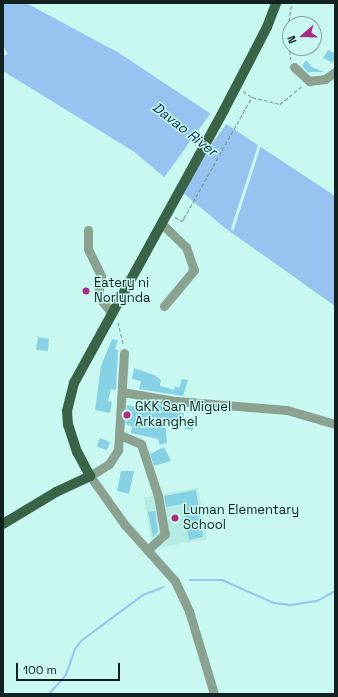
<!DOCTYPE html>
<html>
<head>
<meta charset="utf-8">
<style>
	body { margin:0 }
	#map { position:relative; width:338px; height:697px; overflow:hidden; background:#c9f8f1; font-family:"Space Grotesk",sans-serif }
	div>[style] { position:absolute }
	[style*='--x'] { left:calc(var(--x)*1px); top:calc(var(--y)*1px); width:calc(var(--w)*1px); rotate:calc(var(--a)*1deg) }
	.built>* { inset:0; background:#b4ece3; transform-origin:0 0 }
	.water>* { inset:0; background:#96c3ef }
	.pier>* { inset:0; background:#c9f8f1; transform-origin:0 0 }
	.stream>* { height:2px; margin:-1px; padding:0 1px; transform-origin:1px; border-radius:1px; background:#96c3ef }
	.building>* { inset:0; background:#87d1e5; transform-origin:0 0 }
	.path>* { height:1px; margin-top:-0.5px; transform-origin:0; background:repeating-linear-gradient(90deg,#749590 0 4px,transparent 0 6px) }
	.minor>* { height:9px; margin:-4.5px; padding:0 4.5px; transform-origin:4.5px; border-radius:4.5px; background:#8ba291 }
	.major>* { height:10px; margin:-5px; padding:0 5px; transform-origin:5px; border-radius:5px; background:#3a6447 }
	.dots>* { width:11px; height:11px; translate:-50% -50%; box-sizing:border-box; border:2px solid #c9f8f1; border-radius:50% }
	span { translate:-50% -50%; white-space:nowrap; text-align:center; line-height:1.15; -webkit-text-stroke:3px #c9f8f1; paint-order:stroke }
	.poi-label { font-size:13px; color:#112220 }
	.left { translate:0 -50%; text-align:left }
	.water-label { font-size:14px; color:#0d2e4b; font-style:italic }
	.frame { position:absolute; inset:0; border:4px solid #112220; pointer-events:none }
	.north { position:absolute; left:282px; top:16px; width:40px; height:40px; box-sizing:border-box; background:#c9f8f1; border:1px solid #7fa29d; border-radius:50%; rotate:250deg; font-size:11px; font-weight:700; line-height:16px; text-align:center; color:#112220 }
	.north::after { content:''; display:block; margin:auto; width:14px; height:18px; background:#a92d81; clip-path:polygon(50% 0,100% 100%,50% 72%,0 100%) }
	.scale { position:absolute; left:16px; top:663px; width:104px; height:18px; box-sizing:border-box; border:2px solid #112220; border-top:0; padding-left:5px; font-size:12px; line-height:14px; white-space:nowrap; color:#112220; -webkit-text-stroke:3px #c9f8f1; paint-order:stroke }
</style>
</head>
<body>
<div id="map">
	<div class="built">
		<div style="left:198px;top:488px;width:52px;height:55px;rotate:80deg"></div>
	</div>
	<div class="water">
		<div style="clip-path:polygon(3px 3px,26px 3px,119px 53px,335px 196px,335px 306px,225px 228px,133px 151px,3px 71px,3px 56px,8px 54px,3px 46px)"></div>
	</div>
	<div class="pier">
		<div style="left:213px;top:110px;width:19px;height:84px;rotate:36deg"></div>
		<div style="left:259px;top:142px;width:3px;height:92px;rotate:18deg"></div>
	</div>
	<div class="stream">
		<div style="--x:190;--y:580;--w:32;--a:0"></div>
		<div style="--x:222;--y:580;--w:57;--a:23.9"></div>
		<div style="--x:274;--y:603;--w:17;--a:7"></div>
		<div style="--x:291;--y:605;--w:26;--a:-9"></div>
		<div style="--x:317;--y:601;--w:21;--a:-29"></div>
		<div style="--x:49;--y:694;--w:25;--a:-48"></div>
		<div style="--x:66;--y:675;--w:28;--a:-71"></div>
		<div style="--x:75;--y:649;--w:10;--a:-53"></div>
		<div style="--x:81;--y:641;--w:77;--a:-36.6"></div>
		<div style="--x:143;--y:595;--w:22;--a:-21"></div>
	</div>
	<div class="building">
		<div style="clip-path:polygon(328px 50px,335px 53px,333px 63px,323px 58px)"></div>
		<div style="clip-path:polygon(306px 60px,312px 67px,324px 72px,308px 72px,302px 66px)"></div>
		<div style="clip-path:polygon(38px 337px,49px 339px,48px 351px,36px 350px)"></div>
		<div style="clip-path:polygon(112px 339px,118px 340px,115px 349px,118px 350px,116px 390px,111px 389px,108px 401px,112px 402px,110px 413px,95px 410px,101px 366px)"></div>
		<div style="clip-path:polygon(134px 368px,154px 375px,161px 380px,160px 386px,174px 390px,175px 386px,179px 388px,182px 379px,188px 380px,183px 396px,139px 389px,141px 381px,132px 379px)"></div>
		<div style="clip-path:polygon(137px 401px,170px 406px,169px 412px,184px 413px,183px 422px,165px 420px,167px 443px,160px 445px,158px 439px,131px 433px,132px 426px,126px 424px,127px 405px,136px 407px)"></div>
		<div style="left:186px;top:420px;width:8px;height:9px;rotate:7deg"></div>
		<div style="left:100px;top:438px;width:11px;height:9px;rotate:22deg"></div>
		<div style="clip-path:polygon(164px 447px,171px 461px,154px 466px,150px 454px)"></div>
		<div style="clip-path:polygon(121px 471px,134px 471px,129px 494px,117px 491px)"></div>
		<div style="clip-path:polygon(196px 490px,203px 537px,189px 540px,183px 504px,166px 507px,164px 496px)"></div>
		<div style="clip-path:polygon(155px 511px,158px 532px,153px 537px,148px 512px)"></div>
	</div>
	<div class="path">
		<div style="--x:291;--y:60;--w:27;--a:-98"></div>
		<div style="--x:287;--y:33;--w:30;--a:-81"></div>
		<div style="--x:243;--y:91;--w:11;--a:34"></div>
		<div style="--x:175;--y:217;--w:8;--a:30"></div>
		<div style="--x:182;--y:221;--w:4;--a:-56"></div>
		<div style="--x:184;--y:218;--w:139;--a:-60.7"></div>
		<div style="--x:252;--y:97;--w:29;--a:14"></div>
		<div style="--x:280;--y:104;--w:28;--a:-39"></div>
		<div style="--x:118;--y:322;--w:23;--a:77"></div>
	</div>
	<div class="minor">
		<div style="--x:294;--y:67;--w:21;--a:43"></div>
		<div style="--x:309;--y:81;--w:16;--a:-7"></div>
		<div style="--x:325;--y:79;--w:12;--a:-35"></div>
		<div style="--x:162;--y:224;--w:33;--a:44"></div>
		<div style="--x:186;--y:247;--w:24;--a:71"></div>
		<div style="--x:194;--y:270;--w:47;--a:129.8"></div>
		<div style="--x:88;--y:230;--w:19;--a:90"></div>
		<div style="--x:88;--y:249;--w:30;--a:64"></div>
		<div style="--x:101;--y:276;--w:20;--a:99"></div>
		<div style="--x:98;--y:296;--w:22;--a:51"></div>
		<div style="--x:124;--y:353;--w:97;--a:93.5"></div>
		<div style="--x:118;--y:450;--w:17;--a:123"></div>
		<div style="--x:109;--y:464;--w:22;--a:148"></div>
		<div style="--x:90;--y:476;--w:60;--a:54.5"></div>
		<div style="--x:125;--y:525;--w:75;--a:48.2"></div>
		<div style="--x:175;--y:581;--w:33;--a:65"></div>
		<div style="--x:189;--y:611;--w:87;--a:73.2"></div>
		<div style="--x:122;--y:392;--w:55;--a:9.5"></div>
		<div style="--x:176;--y:401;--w:111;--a:4.6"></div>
		<div style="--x:287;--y:410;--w:50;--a:16.3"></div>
		<div style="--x:120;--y:435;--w:23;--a:23"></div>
		<div style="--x:141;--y:444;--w:55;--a:71.9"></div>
		<div style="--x:158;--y:496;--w:39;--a:80"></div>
		<div style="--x:165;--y:534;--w:24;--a:138"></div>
	</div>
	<div class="major">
		<div style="--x:3;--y:524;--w:62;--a:-31.1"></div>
		<div style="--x:56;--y:492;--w:38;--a:-25"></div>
		<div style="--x:90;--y:476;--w:27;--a:-118"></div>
		<div style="--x:77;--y:452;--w:28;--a:-108"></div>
		<div style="--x:68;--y:425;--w:14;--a:-94"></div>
		<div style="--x:67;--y:411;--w:29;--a:-76"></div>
		<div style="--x:74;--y:383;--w:311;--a:-61.2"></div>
		<div style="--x:224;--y:110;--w:93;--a:-62.6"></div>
		<div style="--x:267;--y:27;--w:26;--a:-69"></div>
	</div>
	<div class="dots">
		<div style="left:86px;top:291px;background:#a92d81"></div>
		<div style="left:127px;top:415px;background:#a92d81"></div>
		<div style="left:175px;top:518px;background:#a92d81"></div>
	</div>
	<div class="poi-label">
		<span class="left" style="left:94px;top:291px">Eatery ni<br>Norlynda</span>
		<span class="left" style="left:135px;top:415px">GKK San Miguel<br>Arkanghel</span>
		<span class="left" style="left:183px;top:518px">Luman Elementary<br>School</span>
	</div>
	<div class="water-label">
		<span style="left:185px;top:129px;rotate:38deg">Davao River</span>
	</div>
	<div class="frame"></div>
	<div class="north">N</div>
	<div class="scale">100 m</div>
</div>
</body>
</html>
